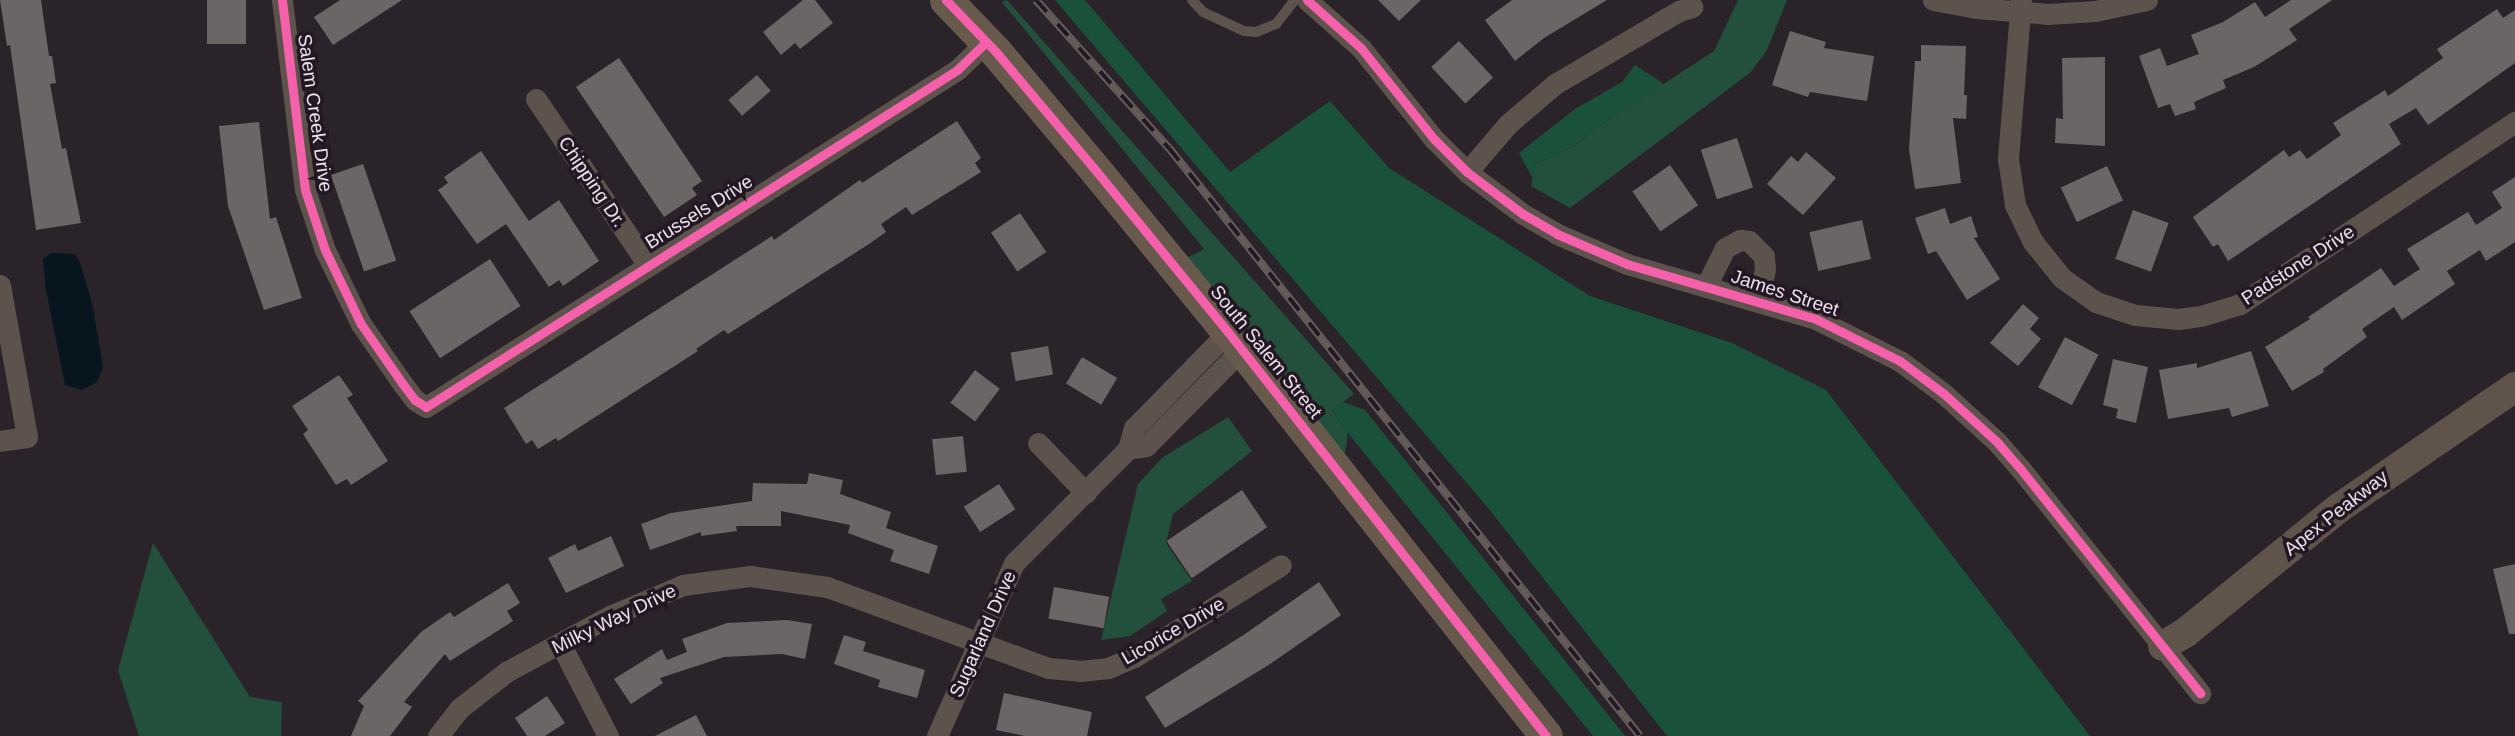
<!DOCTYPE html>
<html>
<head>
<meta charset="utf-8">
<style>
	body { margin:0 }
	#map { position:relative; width:2515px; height:736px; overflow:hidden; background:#2a242a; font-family:Arial,sans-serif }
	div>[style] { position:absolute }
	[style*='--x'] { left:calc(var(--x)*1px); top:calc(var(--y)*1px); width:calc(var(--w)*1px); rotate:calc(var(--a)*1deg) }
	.green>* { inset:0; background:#22503d }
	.forest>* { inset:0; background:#1a513b }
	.water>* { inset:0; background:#06151e }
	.building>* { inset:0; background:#6b6565; transform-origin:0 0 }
	.service>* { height:10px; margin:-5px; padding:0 5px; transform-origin:5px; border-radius:5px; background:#5d524c }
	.minor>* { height:21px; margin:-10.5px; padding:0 10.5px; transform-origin:10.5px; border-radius:10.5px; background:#5d524c }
	.secondary>* { height:30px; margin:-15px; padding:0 15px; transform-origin:15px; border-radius:15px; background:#605349 }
	.primary>* { height:33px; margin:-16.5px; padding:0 16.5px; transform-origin:16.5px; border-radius:16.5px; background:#68594d }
	.rail>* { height:8px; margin-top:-4px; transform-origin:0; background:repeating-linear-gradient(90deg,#241724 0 16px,#665d5b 0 32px); box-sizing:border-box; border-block:2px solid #665d5b }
	.cycleway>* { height:9px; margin:-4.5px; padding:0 4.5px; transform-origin:4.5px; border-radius:4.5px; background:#f560ab }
	span { translate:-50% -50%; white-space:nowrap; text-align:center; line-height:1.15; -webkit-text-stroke:7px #241724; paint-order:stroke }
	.street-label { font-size:19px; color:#eae1ea }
</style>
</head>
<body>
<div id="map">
	<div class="green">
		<div style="clip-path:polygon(1007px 0,1354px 394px,1332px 410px,1348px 433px,1344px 460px,1185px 259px,1204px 249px,1002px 2px)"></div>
		<div style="clip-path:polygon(1738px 0,1787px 0,1767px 50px,1751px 72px,1570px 208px,1531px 186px,1536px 164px,1576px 145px,1593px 130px,1714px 51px)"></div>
		<div style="clip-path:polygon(1228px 417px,1252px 451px,1173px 514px,1166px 543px,1192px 581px,1161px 599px,1167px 611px,1130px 636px,1101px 640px,1138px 484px,1162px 458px)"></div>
		<div style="clip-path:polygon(153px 543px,250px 697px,282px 702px,281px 736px,139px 736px,118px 670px)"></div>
	</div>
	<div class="forest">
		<div style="clip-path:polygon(1055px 0,1085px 0,1230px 172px,1330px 101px,1389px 168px,1590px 296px,1732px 343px,1826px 390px,2090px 736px,1667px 736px,1489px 509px)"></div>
		<div style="clip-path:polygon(1635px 65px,1664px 84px,1593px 130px,1576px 145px,1536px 164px,1533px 179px,1519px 153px,1575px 109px,1622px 82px)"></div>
		<div style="clip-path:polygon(1343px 402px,1365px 410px,1625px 736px,1593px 736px,1344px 428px,1332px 409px)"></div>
	</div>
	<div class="water">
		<div style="clip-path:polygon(52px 253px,74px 254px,79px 260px,92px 303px,103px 367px,97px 382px,82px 390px,65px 385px,45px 284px,43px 259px)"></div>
	</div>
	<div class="building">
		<div style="clip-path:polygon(0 0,41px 0,49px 56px,52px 56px,56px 83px,50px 84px,62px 149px,66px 148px,81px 223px,36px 230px,10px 45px,7px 46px)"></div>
		<div style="left:207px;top:0;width:39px;height:44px"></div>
		<div style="clip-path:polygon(340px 0,402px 0,333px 45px,314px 17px)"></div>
		<div style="clip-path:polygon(803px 0,815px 0,833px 23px,800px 49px,795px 43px,781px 55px,763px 32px)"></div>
		<div style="clip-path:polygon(1378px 0,1421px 0,1399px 21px)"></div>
		<div style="clip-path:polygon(1512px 0,1607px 0,1544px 38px,1515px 61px,1485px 20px)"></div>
		<div style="clip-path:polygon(2291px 0,2332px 0,2289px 29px,2297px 40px,2254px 67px,2223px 80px,2226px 88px,2194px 102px,2196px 109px,2175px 116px,2170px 104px,2158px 108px,2139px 56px,2160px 48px,2167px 66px,2199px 54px,2191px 35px,2223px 22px,2255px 2px,2265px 17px)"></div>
		<div style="clip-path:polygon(2497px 9px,2503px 18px,2515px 10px,2515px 63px,2428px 125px,2416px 108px,2389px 124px,2401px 144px,2228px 261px,2218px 244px,2213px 247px,2193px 217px,2284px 150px,2289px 157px,2300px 150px,2307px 159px,2341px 135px,2333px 123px,2385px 90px,2388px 96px,2443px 58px,2437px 49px)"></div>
		<div style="clip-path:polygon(1790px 31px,1826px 42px,1824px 48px,1874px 56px,1867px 101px,1810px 92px,1808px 97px,1772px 85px)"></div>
		<div style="left:1459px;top:41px;width:50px;height:38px;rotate:47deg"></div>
		<div style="clip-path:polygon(1921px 45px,1966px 46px,1964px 95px,1967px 95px,1966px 119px,1953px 118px,1961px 183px,1915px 189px,1909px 149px,1915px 61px,1921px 61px)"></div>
		<div style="clip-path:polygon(2105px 57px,2105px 146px,2055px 143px,2056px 118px,2063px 119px,2062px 58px)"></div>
		<div style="clip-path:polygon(619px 58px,702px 181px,692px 188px,697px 195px,664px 217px,576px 87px)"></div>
		<div style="left:757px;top:75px;width:21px;height:38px;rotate:49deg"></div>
		<div style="clip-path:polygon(957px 121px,981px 158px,975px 163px,981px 172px,912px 215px,906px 207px,881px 224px,886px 232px,869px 244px,728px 334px,724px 330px,696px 349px,698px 351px,558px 441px,556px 438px,538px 449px,532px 440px,526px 444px,504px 408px,772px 236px,774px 240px,860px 180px,862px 183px)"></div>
		<div style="clip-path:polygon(259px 122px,270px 219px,276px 217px,302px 298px,264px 310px,228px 206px,219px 126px)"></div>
		<div style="left:1737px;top:138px;width:52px;height:38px;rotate:72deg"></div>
		<div style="clip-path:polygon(481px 151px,529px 221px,559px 200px,599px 261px,563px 286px,559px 280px,549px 287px,506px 224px,477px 244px,438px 190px,448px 183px,444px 177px)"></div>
		<div style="clip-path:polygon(1806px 152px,1836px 178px,1803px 215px,1767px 184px,1791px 156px,1798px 162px)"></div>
		<div style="left:363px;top:164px;width:102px;height:34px;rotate:71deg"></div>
		<div style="left:1670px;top:165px;width:49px;height:46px;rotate:55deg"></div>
		<div style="left:2107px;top:166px;width:38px;height:51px;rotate:65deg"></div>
		<div style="clip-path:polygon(2515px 177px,2515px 242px,2486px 261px,2480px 250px,2447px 271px,2455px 284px,2402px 320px,2394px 307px,2362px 329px,2367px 337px,2323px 369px,2324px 372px,2292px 391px,2265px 347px,2310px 319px,2308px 317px,2381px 268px,2394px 286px,2420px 269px,2407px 249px,2468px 212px,2476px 225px,2502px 208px,2492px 192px)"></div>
		<div style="clip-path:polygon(1945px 208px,1950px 224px,1971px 216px,1978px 237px,1974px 238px,2000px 279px,1967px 300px,1936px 251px,1928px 254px,1915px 218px)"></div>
		<div style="left:2133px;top:210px;width:38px;height:52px;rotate:20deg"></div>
		<div style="left:1020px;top:213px;width:47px;height:35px;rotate:56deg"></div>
		<div style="left:1862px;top:220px;width:40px;height:54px;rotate:77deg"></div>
		<div style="left:490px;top:259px;width:56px;height:96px;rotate:57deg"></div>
		<div style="clip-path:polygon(2023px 304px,2039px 318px,2030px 329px,2041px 339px,2018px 366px,1990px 343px)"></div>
		<div style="left:2065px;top:337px;width:38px;height:57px;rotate:28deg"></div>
		<div style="left:1048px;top:346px;width:29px;height:38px;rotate:80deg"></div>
		<div style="clip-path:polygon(2251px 351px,2269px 406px,2232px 417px,2229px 408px,2168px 419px,2159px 370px,2197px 363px,2197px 368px)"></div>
		<div style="left:1082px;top:357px;width:41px;height:31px;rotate:31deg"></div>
		<div style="clip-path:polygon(2113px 359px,2148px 367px,2136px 423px,2116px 418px,2118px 409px,2103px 405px)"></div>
		<div style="left:975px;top:370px;width:31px;height:41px;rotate:37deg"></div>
		<div style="clip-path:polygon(339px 375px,353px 395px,347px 398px,388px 461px,351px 485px,347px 479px,336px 485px,303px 434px,308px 430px,292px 406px)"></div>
		<div style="left:963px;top:436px;width:36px;height:31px;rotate:84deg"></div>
		<div style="clip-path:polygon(809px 473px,843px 480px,840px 494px,891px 512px,886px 528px,938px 546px,929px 574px,890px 561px,894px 550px,848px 533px,850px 525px,781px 511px,781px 526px,736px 526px,737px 531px,701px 536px,701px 532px,650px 550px,641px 524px,671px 513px,752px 501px,753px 483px,807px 484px)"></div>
		<div style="left:999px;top:484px;width:30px;height:42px;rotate:57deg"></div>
		<div style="left:1242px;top:490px;width:45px;height:91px;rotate:56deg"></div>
		<div style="clip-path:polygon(611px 536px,624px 566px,566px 593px,548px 558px,575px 544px,578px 551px)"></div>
		<div style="clip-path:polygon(2515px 564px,2515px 634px,2509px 634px,2493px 569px)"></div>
		<div style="clip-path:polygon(1319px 582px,1341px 615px,1267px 666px,1165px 728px,1145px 697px,1245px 634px)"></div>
		<div style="clip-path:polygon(508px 583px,520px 603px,507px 611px,513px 621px,450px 661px,445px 654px,404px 702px,412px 707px,390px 736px,351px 736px,364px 706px,358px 701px,421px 632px,450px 612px,454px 617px)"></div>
		<div style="left:1054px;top:587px;width:56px;height:32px;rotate:10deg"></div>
		<div style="clip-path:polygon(787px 620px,812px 624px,805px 659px,782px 654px,724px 657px,660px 678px,663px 683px,631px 704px,614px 679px,662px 649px,667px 660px,687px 652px,682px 639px,727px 623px)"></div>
		<div style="clip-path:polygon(844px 635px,866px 642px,863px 651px,925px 670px,917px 698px,878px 687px,880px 680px,834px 664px)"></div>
		<div style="clip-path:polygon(1004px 693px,1092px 712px,1087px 736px,1025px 736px,996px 730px)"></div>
		<div style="clip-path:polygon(547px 696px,565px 723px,545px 736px,527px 736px,515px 718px)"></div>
		<div style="clip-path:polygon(696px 715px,707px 736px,655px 736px)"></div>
	</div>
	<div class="service">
		<div style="--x:1192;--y:0;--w:16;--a:47"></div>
		<div style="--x:1203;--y:12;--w:45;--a:24.9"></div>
		<div style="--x:1244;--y:31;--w:12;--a:5"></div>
		<div style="--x:1256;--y:32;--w:22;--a:-22"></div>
		<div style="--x:1276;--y:24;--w:31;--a:-52"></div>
	</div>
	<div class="minor">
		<div style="--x:282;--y:0;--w:191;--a:83.1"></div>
		<div style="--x:305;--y:190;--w:63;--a:71.6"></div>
		<div style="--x:325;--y:250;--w:82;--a:64.1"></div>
		<div style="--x:361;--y:324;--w:72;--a:55.2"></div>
		<div style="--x:402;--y:383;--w:21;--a:53"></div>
		<div style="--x:415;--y:400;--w:13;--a:32"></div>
		<div style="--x:426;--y:407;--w:629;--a:-32.4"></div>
		<div style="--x:957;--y:70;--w:40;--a:-44"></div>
		<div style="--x:1307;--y:0;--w:72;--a:41.6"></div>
		<div style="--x:1361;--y:48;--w:117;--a:51.3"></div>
		<div style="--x:1434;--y:139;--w:47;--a:45"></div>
		<div style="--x:1467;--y:172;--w:70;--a:36.9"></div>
		<div style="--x:1523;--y:214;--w:39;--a:30"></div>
		<div style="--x:1557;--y:234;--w:76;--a:23.2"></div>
		<div style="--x:1627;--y:264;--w:197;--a:16.2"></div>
		<div style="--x:1816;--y:319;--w:94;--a:26.6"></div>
		<div style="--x:1900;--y:361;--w:54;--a:36.7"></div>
		<div style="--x:1943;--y:393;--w:73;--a:42.2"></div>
		<div style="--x:1997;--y:442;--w:33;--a:49"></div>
		<div style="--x:2019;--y:467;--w:290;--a:51.3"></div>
		<div style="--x:1933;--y:0;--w:45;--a:10.3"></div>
		<div style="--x:1977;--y:8;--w:71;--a:4.8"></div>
		<div style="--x:2048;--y:14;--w:47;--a:-3.7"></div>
		<div style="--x:2095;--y:11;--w:53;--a:-11.9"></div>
		<div style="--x:2021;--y:0;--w:160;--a:94.7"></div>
		<div style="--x:2008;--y:159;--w:47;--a:81.3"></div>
		<div style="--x:2015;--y:205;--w:41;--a:64.1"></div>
		<div style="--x:2033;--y:242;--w:46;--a:51.1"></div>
		<div style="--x:2062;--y:278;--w:42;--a:35.2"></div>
		<div style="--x:2096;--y:302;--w:41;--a:18.4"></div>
		<div style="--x:2135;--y:315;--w:44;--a:5.2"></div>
		<div style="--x:2179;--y:319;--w:22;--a:-8"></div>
		<div style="--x:2201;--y:316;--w:41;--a:-17.1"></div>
		<div style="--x:2240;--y:304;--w:330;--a:-33.5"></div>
		<div style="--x:536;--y:99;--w:200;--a:56"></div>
		<div style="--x:1467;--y:172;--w:63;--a:-49.5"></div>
		<div style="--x:1508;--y:124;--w:62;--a:-40.4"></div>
		<div style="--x:1555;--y:84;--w:144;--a:-30.5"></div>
		<div style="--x:1679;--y:11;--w:14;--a:-17"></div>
		<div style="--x:0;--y:285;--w:154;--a:79.9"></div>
		<div style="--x:27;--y:437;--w:27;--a:172"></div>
		<div style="--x:1706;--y:286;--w:42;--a:-63.4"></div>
		<div style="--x:1725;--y:248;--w:17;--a:-28"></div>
		<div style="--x:1740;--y:240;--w:9;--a:6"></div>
		<div style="--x:1749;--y:241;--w:21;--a:45"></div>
		<div style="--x:1764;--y:256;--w:13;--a:86"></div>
		<div style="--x:1765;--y:269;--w:33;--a:102"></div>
		<div style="--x:1038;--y:443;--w:69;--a:46.2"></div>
		<div style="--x:1128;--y:449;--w:18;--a:-9"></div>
		<div style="--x:1146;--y:446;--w:136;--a:-45.3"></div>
		<div style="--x:560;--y:643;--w:105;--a:62.7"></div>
		<div style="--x:438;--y:736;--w:36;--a:-52"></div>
		<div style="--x:460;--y:708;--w:58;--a:-38"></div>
		<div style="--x:506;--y:672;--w:118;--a:-28.3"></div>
		<div style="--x:610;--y:616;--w:79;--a:-23"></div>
		<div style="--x:683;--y:585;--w:68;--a:-7.7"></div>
		<div style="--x:750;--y:576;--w:78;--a:8.1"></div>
		<div style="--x:827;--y:587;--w:235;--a:20.1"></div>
		<div style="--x:1048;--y:668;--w:32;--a:5"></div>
		<div style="--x:1080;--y:671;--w:28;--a:-6"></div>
		<div style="--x:1108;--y:668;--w:28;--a:-23"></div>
		<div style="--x:1134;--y:657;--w:173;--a:-32"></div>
		<div style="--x:937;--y:736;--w:189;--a:-66"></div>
		<div style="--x:1014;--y:563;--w:161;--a:-45"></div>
		<div style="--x:1128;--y:449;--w:22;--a:-74"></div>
		<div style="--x:1134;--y:428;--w:134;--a:-45.6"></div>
	</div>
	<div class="secondary">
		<div style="--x:2163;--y:646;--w:26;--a:-31"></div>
		<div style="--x:2185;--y:633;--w:198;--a:-39.1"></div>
		<div style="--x:2339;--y:508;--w:214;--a:-34.5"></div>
	</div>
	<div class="primary">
		<div style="--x:946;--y:0;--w:72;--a:46.1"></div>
		<div style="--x:996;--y:52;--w:157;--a:49.9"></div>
		<div style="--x:1097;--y:172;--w:207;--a:50.7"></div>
		<div style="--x:1228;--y:332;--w:514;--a:51.79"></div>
	</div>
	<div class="rail">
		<div style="--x:1036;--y:0;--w:199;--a:48.1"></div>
		<div style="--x:1169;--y:148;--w:753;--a:51.3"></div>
	</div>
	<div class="cycleway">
		<div style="--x:282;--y:0;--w:191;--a:83.1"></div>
		<div style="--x:305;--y:190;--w:63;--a:71.6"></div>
		<div style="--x:325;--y:250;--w:82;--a:64.1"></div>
		<div style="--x:361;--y:324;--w:72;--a:55.2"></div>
		<div style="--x:402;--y:383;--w:21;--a:53"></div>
		<div style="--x:415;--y:400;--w:13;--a:32"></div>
		<div style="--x:426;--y:407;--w:629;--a:-32.4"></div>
		<div style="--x:957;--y:70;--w:40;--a:-44"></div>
		<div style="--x:946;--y:0;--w:72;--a:46.1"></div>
		<div style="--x:996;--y:52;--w:157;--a:49.9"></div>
		<div style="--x:1097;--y:172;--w:207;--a:50.7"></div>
		<div style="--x:1228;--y:332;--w:514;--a:51.79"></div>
		<div style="--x:1307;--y:0;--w:72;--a:41.6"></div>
		<div style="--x:1361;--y:48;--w:117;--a:51.3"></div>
		<div style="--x:1434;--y:139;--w:47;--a:45"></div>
		<div style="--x:1467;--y:172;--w:70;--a:36.9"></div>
		<div style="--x:1523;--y:214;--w:39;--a:30"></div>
		<div style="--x:1557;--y:234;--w:76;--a:23.2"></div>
		<div style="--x:1627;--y:264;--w:197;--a:16.2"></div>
		<div style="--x:1816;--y:319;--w:94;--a:26.6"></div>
		<div style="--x:1900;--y:361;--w:54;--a:36.7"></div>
		<div style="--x:1943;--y:393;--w:73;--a:42.2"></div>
		<div style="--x:1997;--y:442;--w:33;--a:49"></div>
		<div style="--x:2019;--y:467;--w:290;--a:51.3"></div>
	</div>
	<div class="street-label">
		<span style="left:315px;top:113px;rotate:82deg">Salem Creek Drive</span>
		<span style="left:592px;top:182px;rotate:56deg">Chipping Dr.</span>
		<span style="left:699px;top:212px;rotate:-32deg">Brussels Drive</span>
		<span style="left:2298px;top:265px;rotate:-33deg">Padstone Drive</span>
		<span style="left:1785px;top:293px;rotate:18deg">James Street</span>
		<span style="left:1266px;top:352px;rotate:51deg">South Salem Street</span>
		<span style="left:2336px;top:513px;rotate:-38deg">Apex Peakway</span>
		<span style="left:614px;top:619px;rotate:-26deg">Milky Way Drive</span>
		<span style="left:1173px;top:631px;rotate:-30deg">Licorice Drive</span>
		<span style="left:983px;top:634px;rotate:-66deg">Sugarland Drive</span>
	</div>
</div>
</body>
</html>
